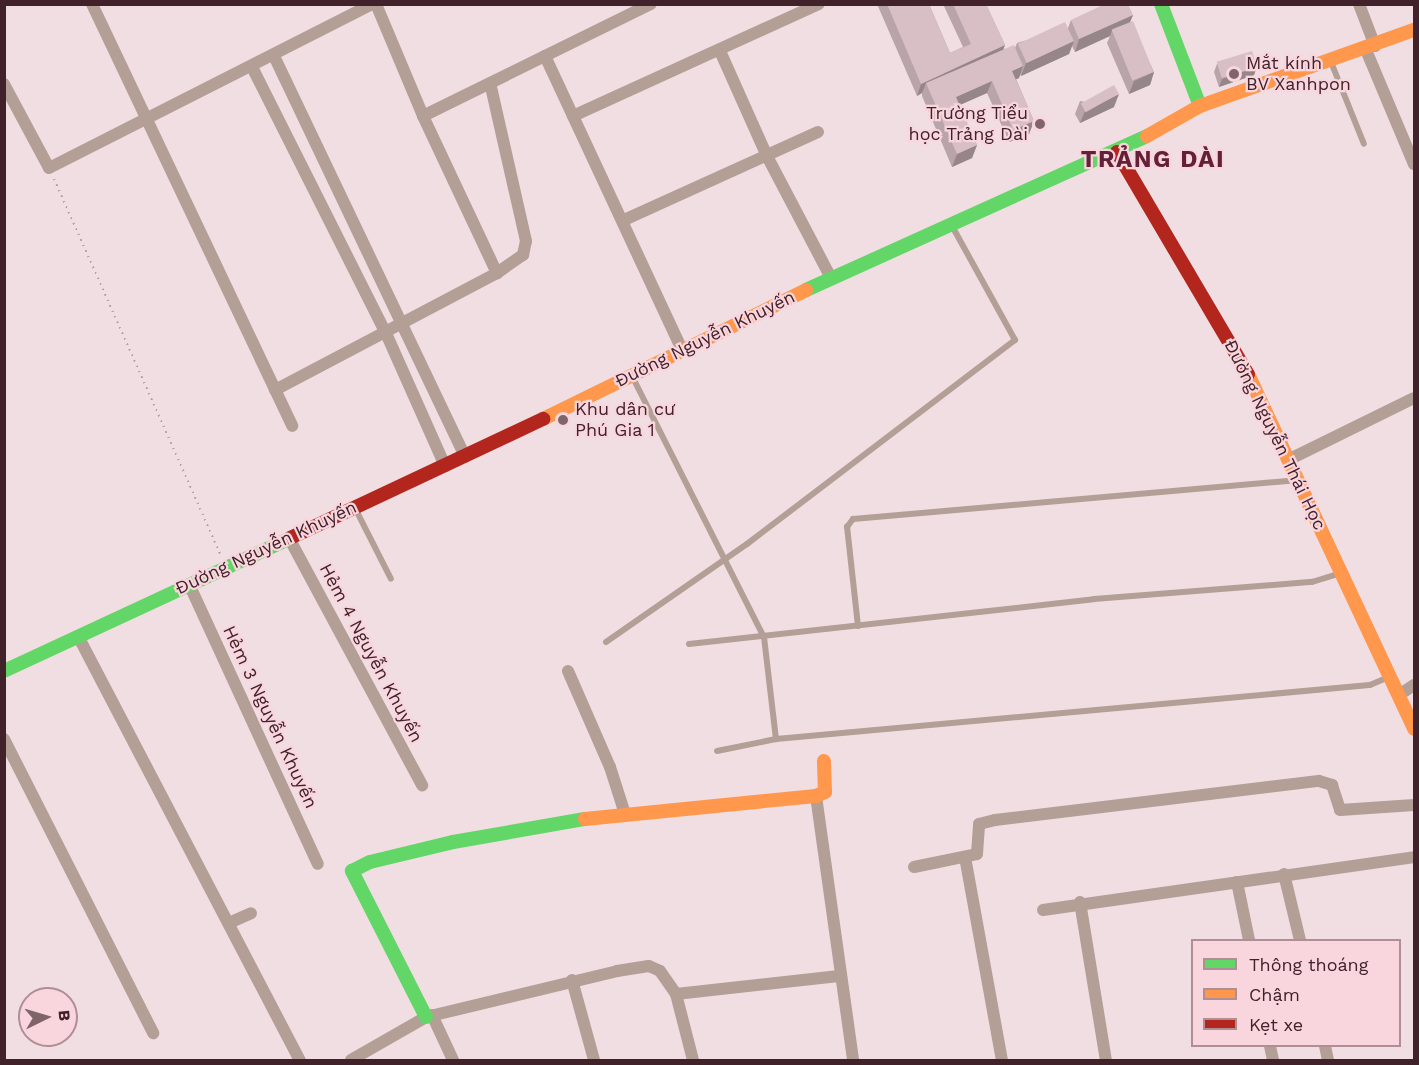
<!DOCTYPE html>
<html>
<head>
<meta charset="utf-8">
<style>
	body { margin:0 }
	#map { position:relative; width:1419px; height:1065px; overflow:hidden; background:#f1dee2; font-family:"Work Sans",sans-serif }
	div>[style] { position:absolute }
	[style*='--x'] { left:calc(var(--x)*1px); top:calc(var(--y)*1px); width:calc(var(--w)*1px); rotate:calc(var(--a)*1deg) }
	.path>* { height:2px; margin-top:-1px; transform-origin:0; background:repeating-linear-gradient(90deg,#b4a29e 0 1.5px,transparent 0 6px) }
	.lane>* { height:6px; margin:-3px; padding:0 3px; transform-origin:3px; border-radius:3px; background:#b39f96 }
	.street>* { height:12px; margin:-6px; padding:0 6px; transform-origin:6px; border-radius:6px; background:#b39f96 }
	.fast>* { height:14px; margin:-7px; padding:0 7px; transform-origin:7px; border-radius:7px; background:#63d668 }
	.slow>* { height:14px; margin:-7px; padding:0 7px; transform-origin:7px; border-radius:7px; background:#ff974d }
	.jam>* { height:14px; margin:-7px; padding:0 7px; transform-origin:7px; border-radius:7px; background:#b3261e }
	.wall>* { inset:0; background:#b9a4a9 }
	.shaded-wall>* { inset:0; background:#96868a }
	.building>* { inset:0; background:#d7bfc5; transform-origin:0 0 }
	.dots>* { width:16px; height:16px; translate:-50% -50%; box-sizing:border-box; border:3px solid #f9d6de; border-radius:50% }
	span { translate:-50% -50%; white-space:nowrap; text-align:center; line-height:1.15; -webkit-text-stroke:4.5px #f9d6de; paint-order:stroke }
	.poi-label { font-size:18px; color:#41222a }
	.left { translate:0 -50%; text-align:left }
	.right { translate:-100% -50%; text-align:right }
	.street-label { font-size:18px; color:#41222a }
	.district-label { font-size:24px; color:#642037; font-weight:700; letter-spacing:1.5px }
	.frame { position:absolute; inset:0; border:6px solid #41222a; pointer-events:none }
	.legend { position:absolute; left:1191px; top:939px; width:210px; height:108px; box-sizing:border-box; background:#f9d6de; border:2px solid #af8e96; margin:0; padding:8px 10px; list-style:none; font-size:18px; color:#41222a }
	.legend li { display:flex; align-items:center; gap:12px; height:30px }
	.legend b { width:30px; border:2px solid #af8e96 }
	.north { position:absolute; left:18px; top:987px; width:60px; height:60px; box-sizing:border-box; background:#f9d6de; border:2px solid #af8e96; border-radius:50%; rotate:85deg; font-size:16px; font-weight:700; line-height:24px; text-align:center; color:#41222a }
	.north::after { content:''; display:block; margin:auto; width:21px; height:27px; background:#7f646a; clip-path:polygon(50% 0,100% 100%,50% 72%,0 100%) }
</style>
</head>
<body>
<div id="map">
	<div class="path">
		<div style="--x:54;--y:179;--w:411;--a:66.1"></div>
	</div>
	<div class="lane">
		<div style="--x:1331;--y:62;--w:88;--a:68.1"></div>
		<div style="--x:632;--y:376;--w:292;--a:63.2"></div>
		<div style="--x:764;--y:637;--w:103;--a:83.3"></div>
		<div style="--x:776;--y:739;--w:596;--a:-5.19"></div>
		<div style="--x:1370;--y:685;--w:21;--a:-23"></div>
		<div style="--x:356;--y:510;--w:77;--a:63.1"></div>
		<div style="--x:858;--y:626;--w:100;--a:-96.3"></div>
		<div style="--x:847;--y:527;--w:10;--a:-53"></div>
		<div style="--x:853;--y:519;--w:445;--a:-5"></div>
		<div style="--x:606;--y:642;--w:172;--a:-34.8"></div>
		<div style="--x:747;--y:544;--w:337;--a:-37.3"></div>
		<div style="--x:1015;--y:340;--w:130;--a:-118.9"></div>
		<div style="--x:689;--y:644;--w:407;--a:-6.3"></div>
		<div style="--x:1094;--y:599;--w:219;--a:-4.5"></div>
		<div style="--x:1312;--y:582;--w:30;--a:-17"></div>
		<div style="--x:717;--y:751;--w:60;--a:-11.5"></div>
	</div>
	<div class="street">
		<div style="--x:92;--y:4;--w:467;--a:64.6"></div>
		<div style="--x:376;--y:4;--w:121;--a:67.2"></div>
		<div style="--x:423;--y:116;--w:174;--a:64.8"></div>
		<div style="--x:1359;--y:4;--w:45;--a:69.1"></div>
		<div style="--x:1366;--y:50;--w:124;--a:67.2"></div>
		<div style="--x:720;--y:51;--w:115;--a:65.9"></div>
		<div style="--x:767;--y:156;--w:138;--a:62.3"></div>
		<div style="--x:274;--y:56;--w:444;--a:64.5"></div>
		<div style="--x:545;--y:56;--w:324;--a:65"></div>
		<div style="--x:252;--y:67;--w:296;--a:63.3"></div>
		<div style="--x:385;--y:331;--w:148;--a:66"></div>
		<div style="--x:4;--y:84;--w:95;--a:61.8"></div>
		<div style="--x:49;--y:168;--w:362;--a:-26.9"></div>
		<div style="--x:423;--y:116;--w:254;--a:-26.2"></div>
		<div style="--x:573;--y:116;--w:270;--a:-24.5"></div>
		<div style="--x:624;--y:220;--w:213;--a:-24.4"></div>
		<div style="--x:275;--y:390;--w:251;--a:-27.8"></div>
		<div style="--x:497;--y:273;--w:32;--a:-35"></div>
		<div style="--x:523;--y:255;--w:14;--a:-78"></div>
		<div style="--x:526;--y:241;--w:162;--a:-102.8"></div>
		<div style="--x:1288;--y:460;--w:140;--a:-26.2"></div>
		<div style="--x:289;--y:538;--w:281;--a:61.7"></div>
		<div style="--x:189;--y:584;--w:308;--a:65.3"></div>
		<div style="--x:78;--y:636;--w:479;--a:62.4"></div>
		<div style="--x:568;--y:671;--w:105;--a:66.4"></div>
		<div style="--x:610;--y:767;--w:49;--a:72.3"></div>
		<div style="--x:1399;--y:695;--w:18;--a:-34"></div>
		<div style="--x:4;--y:739;--w:330;--a:63.1"></div>
		<div style="--x:816;--y:796;--w:267;--a:82"></div>
		<div style="--x:965;--y:857;--w:206;--a:79.7"></div>
		<div style="--x:914;--y:867;--w:64;--a:-11.7"></div>
		<div style="--x:977;--y:854;--w:30;--a:-86"></div>
		<div style="--x:979;--y:824;--w:16;--a:-14"></div>
		<div style="--x:995;--y:820;--w:326;--a:-6.9"></div>
		<div style="--x:1319;--y:781;--w:14;--a:17"></div>
		<div style="--x:1332;--y:785;--w:26;--a:72"></div>
		<div style="--x:1340;--y:810;--w:74;--a:-3.9"></div>
		<div style="--x:1284;--y:874;--w:68;--a:76.4"></div>
		<div style="--x:1237;--y:882;--w:59;--a:78.3"></div>
		<div style="--x:1080;--y:902;--w:160;--a:80.7"></div>
		<div style="--x:1043;--y:910;--w:375;--a:-8.1"></div>
		<div style="--x:229;--y:923;--w:24;--a:-24"></div>
		<div style="--x:572;--y:980;--w:83;--a:74.6"></div>
		<div style="--x:676;--y:994;--w:68;--a:75.6"></div>
		<div style="--x:432;--y:1015;--w:50;--a:65"></div>
		<div style="--x:1270;--y:1046;--w:14;--a:78"></div>
		<div style="--x:1325;--y:1046;--w:14;--a:78"></div>
		<div style="--x:351;--y:1060;--w:86;--a:-29.8"></div>
		<div style="--x:426;--y:1017;--w:196;--a:-13.5"></div>
		<div style="--x:617;--y:971;--w:32;--a:-9"></div>
		<div style="--x:649;--y:966;--w:12;--a:24"></div>
		<div style="--x:660;--y:971;--w:28;--a:55"></div>
		<div style="--x:676;--y:994;--w:164;--a:-6.3"></div>
	</div>
	<div class="fast">
		<div style="--x:1161;--y:4;--w:109;--a:69.1"></div>
		<div style="--x:806;--y:290;--w:374;--a:-24.3"></div>
		<div style="--x:4;--y:671;--w:315;--a:-24.9"></div>
		<div style="--x:426;--y:1017;--w:164;--a:-116.9"></div>
		<div style="--x:352;--y:871;--w:20;--a:-27"></div>
		<div style="--x:370;--y:862;--w:85;--a:-13.5"></div>
		<div style="--x:453;--y:842;--w:134;--a:-9.9"></div>
	</div>
	<div class="slow">
		<div style="--x:1147;--y:136;--w:61;--a:-29.5"></div>
		<div style="--x:1200;--y:106;--w:227;--a:-19.6"></div>
		<div style="--x:1248;--y:374;--w:392;--a:64.9"></div>
		<div style="--x:543;--y:419;--w:293;--a:-26.1"></div>
		<div style="--x:585;--y:819;--w:232;--a:-5.7"></div>
		<div style="--x:816;--y:796;--w:10;--a:-24"></div>
		<div style="--x:825;--y:792;--w:31;--a:-92"></div>
	</div>
	<div class="jam">
		<div style="--x:1117;--y:152;--w:258;--a:59.5"></div>
		<div style="--x:290;--y:538;--w:280;--a:-25.2"></div>
	</div>
	<div class="wall">
		<div style="clip-path:polygon(877px 4px,929px 4px,950px 53px,963px 47px,943px 4px,986px 4px,1005px 45px,1003px 49px,1015px 48px,1017px 43px,1068px 28px,1071px 20px,1133px 15px,1130px 22px,1154px 72px,1150px 85px,1129px 94px,1107px 43px,1110px 36px,1075px 52px,1072px 46px,1069px 54px,1021px 76px,1020px 74px,1019px 78px,1016px 79px,1034px 121px,1029px 134px,1009px 142px,987px 93px,959px 105px,977px 145px,972px 158px,952px 167px,922px 96px,922px 93px,917px 96px)"></div>
		<div style="clip-path:polygon(1217px 64px,1257px 67px,1254px 75px,1219px 87px,1214px 72px)"></div>
		<div style="clip-path:polygon(1080px 101px,1114px 107px,1080px 123px,1075px 114px)"></div>
	</div>
	<div class="shaded-wall">
		<div style="clip-path:polygon(1133px 15px,1128px 27px,1112px 30px,1110px 36px,1075px 52px,1079px 39px)"></div>
		<div style="clip-path:polygon(1074px 41px,1069px 54px,1021px 76px,1026px 63px)"></div>
		<div style="clip-path:polygon(1005px 45px,1000px 58px,926px 83px,922px 93px,917px 96px,921px 84px)"></div>
		<div style="clip-path:polygon(1023px 66px,1019px 78px,1007px 83px,1012px 71px)"></div>
		<div style="clip-path:polygon(1257px 67px,1254px 75px,1219px 87px,1222px 79px)"></div>
		<div style="clip-path:polygon(1154px 72px,1150px 85px,1129px 94px,1134px 81px)"></div>
		<div style="clip-path:polygon(992px 81px,987px 93px,951px 109px,956px 97px)"></div>
		<div style="clip-path:polygon(1119px 94px,1114px 107px,1080px 123px,1085px 111px)"></div>
		<div style="clip-path:polygon(1034px 121px,1029px 134px,1009px 142px,1013px 130px)"></div>
		<div style="clip-path:polygon(977px 145px,972px 158px,952px 167px,957px 154px)"></div>
	</div>
	<div class="building">
		<div style="clip-path:polygon(887px 4px,929px 4px,950px 53px,971px 44px,953px 4px,986px 4px,1005px 45px,921px 84px)"></div>
		<div style="clip-path:polygon(1105px 4px,1128px 4px,1133px 15px,1079px 39px,1071px 20px)"></div>
		<div style="left:1133px;top:21px;width:55px;height:23px;rotate:68deg"></div>
		<div style="left:1065px;top:22px;width:21px;height:52px;rotate:65deg"></div>
		<div style="clip-path:polygon(1014px 45px,1023px 66px,1012px 71px,1034px 121px,1013px 130px,992px 81px,956px 97px,977px 145px,957px 154px,926px 83px)"></div>
		<div style="left:1252px;top:51px;width:17px;height:37px;rotate:73deg"></div>
		<div style="left:1114px;top:85px;width:10px;height:38px;rotate:61deg"></div>
	</div>
	<div class="dots">
		<div style="left:1234px;top:74px;background:#7f646a"></div>
		<div style="left:1040px;top:124px;background:#7f646a"></div>
		<div style="left:563px;top:420px;background:#7f646a"></div>
	</div>
	<div class="poi-label">
		<span class="left" style="left:1246px;top:74px">Mắt kính<br>BV Xanhpon</span>
		<span class="right" style="left:1028px;top:124px">Trường Tiểu<br>học Trảng Dài</span>
		<span class="left" style="left:575px;top:420px">Khu dân cư<br>Phú Gia 1</span>
	</div>
	<div class="street-label">
		<span style="left:705px;top:339px;rotate:-26deg">Đường Nguyễn Khuyến</span>
		<span style="left:1275px;top:435px;rotate:64deg">Đường Nguyễn Thái Học</span>
		<span style="left:266px;top:548px;rotate:-25deg">Đường Nguyễn Khuyến</span>
		<span style="left:371px;top:653px;rotate:62deg">Hẻm 4 Nguyễn Khuyến</span>
		<span style="left:270px;top:717px;rotate:65deg">Hẻm 3 Nguyễn Khuyến</span>
	</div>
	<div class="district-label">
		<span style="left:1153px;top:160px">TRẢNG DÀI</span>
	</div>
	<div class="frame"></div>
	<ul class="legend">
	<li><b style="height:8px;background:#63d668"></b>Thông thoáng</li>
	<li><b style="height:8px;background:#ff974d"></b>Chậm</li>
	<li><b style="height:8px;background:#b3261e"></b>Kẹt xe</li>
	</ul>
	<div class="north">B</div>
</div>
</body>
</html>
